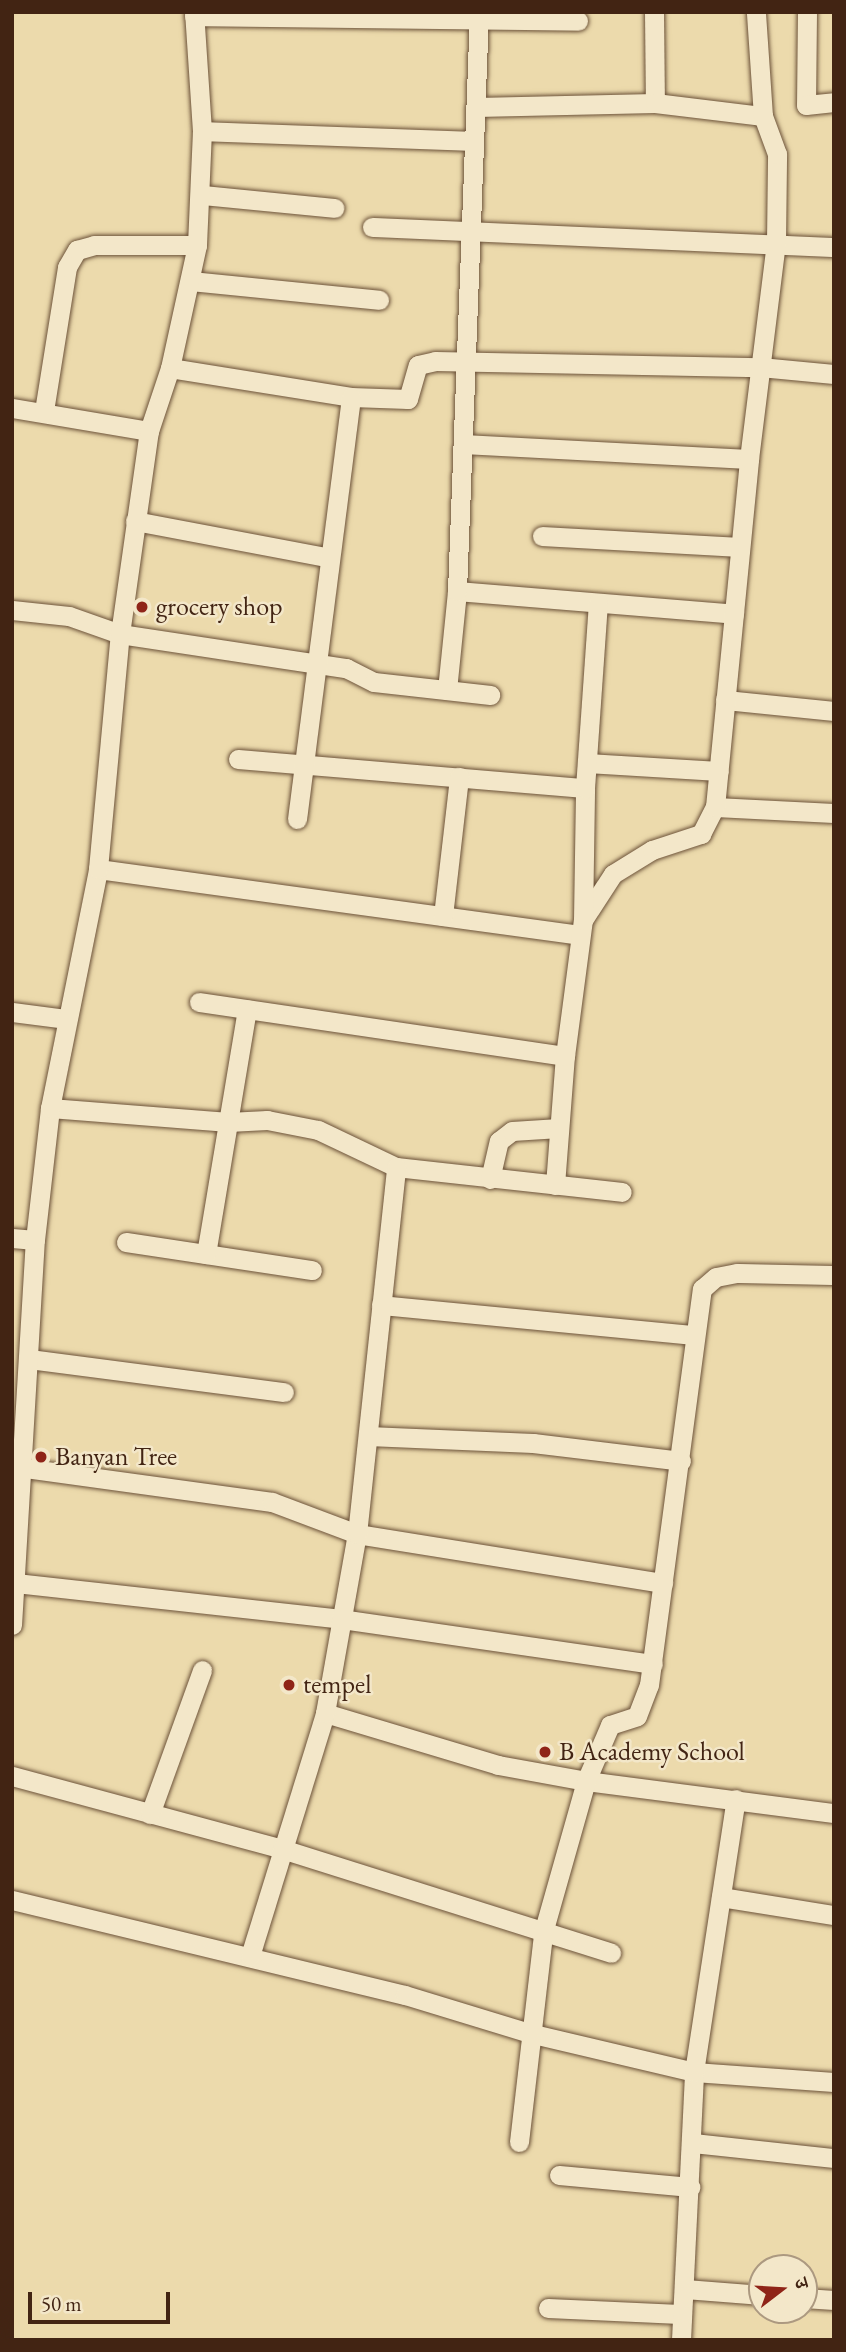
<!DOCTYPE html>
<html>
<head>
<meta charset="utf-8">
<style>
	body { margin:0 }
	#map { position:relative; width:846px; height:2352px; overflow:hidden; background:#ecdaac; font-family:"EB Garamond","Noto Serif Devanagari",serif }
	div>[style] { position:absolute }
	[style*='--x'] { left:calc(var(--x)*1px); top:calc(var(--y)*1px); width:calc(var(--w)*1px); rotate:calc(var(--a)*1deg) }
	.roads { filter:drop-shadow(0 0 2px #6c5239) drop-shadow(0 0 2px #6c5239) }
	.minor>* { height:19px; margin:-9.5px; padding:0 9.5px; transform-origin:9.5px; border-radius:9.5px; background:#f3e7c9 }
	.dots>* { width:19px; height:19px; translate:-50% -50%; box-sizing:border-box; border:4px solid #f3e7c9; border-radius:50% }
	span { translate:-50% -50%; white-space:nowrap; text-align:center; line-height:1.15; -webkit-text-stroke:5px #f3e7c9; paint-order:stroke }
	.poi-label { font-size:26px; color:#422413 }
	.left { translate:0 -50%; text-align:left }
	.frame { position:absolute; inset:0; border:14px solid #422413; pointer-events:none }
	.north { position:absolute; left:748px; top:2254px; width:70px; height:70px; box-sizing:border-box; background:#f3e7c9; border:2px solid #ac9980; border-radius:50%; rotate:73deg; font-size:19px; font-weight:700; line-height:28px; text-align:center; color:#422413 }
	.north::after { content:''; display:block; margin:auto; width:24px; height:32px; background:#8f2418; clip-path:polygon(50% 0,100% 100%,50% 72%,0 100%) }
	.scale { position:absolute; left:28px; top:2292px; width:142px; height:32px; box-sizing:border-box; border:4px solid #422413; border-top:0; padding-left:9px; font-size:21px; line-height:24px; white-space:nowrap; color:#422413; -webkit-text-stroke:5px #f3e7c9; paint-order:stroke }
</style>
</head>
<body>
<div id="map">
	<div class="roads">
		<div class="minor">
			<div style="--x:654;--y:12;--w:91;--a:89.4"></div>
			<div style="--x:807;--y:12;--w:93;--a:90.6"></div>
			<div style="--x:806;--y:105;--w:28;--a:-6"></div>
			<div style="--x:194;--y:16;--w:384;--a:0.7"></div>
			<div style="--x:476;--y:107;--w:179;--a:-1.3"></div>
			<div style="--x:655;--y:103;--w:109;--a:6.9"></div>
			<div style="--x:202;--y:131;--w:270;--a:2.1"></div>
			<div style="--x:202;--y:195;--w:133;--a:5.6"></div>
			<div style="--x:372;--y:227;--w:462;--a:2.5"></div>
			<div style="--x:190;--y:281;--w:190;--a:5.7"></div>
			<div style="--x:170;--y:368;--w:183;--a:9.1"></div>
			<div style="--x:351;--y:397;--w:57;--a:2"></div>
			<div style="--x:408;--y:399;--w:35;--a:-74"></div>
			<div style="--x:418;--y:365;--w:17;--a:-13"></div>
			<div style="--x:435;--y:361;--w:325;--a:1.1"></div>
			<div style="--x:760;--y:367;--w:74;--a:5.4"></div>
			<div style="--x:12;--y:408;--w:139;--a:9.5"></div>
			<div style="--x:44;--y:411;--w:146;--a:-80.9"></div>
			<div style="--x:67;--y:267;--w:20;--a:-60"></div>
			<div style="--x:77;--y:250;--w:18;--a:-16"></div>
			<div style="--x:94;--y:245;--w:103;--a:0"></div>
			<div style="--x:463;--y:444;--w:286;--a:3"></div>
			<div style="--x:135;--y:521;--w:198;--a:10.7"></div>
			<div style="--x:542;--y:536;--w:198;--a:3.2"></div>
			<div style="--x:457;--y:591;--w:278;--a:4.7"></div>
			<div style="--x:12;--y:610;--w:57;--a:6"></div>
			<div style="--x:69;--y:616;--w:54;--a:19.4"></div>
			<div style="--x:120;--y:634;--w:229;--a:8.6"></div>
			<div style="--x:346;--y:668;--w:31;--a:27"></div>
			<div style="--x:374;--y:682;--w:117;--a:6.4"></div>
			<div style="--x:447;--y:690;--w:100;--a:-84.2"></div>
			<div style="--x:457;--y:591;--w:579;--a:-87.82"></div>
			<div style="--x:725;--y:700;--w:110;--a:5.8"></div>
			<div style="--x:238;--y:759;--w:348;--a:4.8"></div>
			<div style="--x:587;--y:763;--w:132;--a:3.5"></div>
			<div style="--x:715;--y:807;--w:119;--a:2.9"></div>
			<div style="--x:297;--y:819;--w:425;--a:-82.7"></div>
			<div style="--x:98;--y:869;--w:486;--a:7.8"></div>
			<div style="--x:443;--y:916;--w:140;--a:-83.4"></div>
			<div style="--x:583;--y:920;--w:55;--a:-56.9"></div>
			<div style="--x:613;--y:874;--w:46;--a:-31.6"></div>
			<div style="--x:652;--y:850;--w:52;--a:-18.1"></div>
			<div style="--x:701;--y:834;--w:30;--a:-63"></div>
			<div style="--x:715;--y:807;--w:350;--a:-84.4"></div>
			<div style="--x:749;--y:459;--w:219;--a:-82.9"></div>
			<div style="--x:776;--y:242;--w:88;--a:-89.3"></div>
			<div style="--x:777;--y:154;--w:40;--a:-110.2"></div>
			<div style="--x:763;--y:116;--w:104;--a:-93.9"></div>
			<div style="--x:199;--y:1002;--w:370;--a:8.4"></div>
			<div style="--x:12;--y:1012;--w:54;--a:7.4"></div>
			<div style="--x:50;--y:1108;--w:179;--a:4.5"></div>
			<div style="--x:228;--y:1122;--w:39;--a:-3"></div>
			<div style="--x:267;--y:1120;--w:52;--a:11.1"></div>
			<div style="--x:318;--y:1130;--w:86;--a:25.4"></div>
			<div style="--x:396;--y:1167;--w:227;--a:6.3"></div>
			<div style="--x:490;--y:1179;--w:39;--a:-77"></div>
			<div style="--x:499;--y:1141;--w:16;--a:-38"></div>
			<div style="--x:512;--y:1131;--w:47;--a:-3.7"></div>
			<div style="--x:555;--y:1185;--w:129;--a:-85.6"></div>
			<div style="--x:565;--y:1056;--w:137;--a:-82.5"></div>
			<div style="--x:583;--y:920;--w:132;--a:-89.1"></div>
			<div style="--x:585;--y:788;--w:185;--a:-86"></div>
			<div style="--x:12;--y:1238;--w:23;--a:5"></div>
			<div style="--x:126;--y:1242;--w:188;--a:8.6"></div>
			<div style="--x:206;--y:1254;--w:248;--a:-80.5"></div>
			<div style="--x:381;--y:1305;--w:313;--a:5.5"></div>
			<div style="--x:29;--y:1359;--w:257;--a:7.4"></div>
			<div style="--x:368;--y:1436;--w:165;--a:2.4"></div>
			<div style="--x:533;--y:1443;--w:149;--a:6.9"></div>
			<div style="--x:24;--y:1468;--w:250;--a:7.8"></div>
			<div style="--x:272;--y:1502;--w:91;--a:20.6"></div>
			<div style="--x:357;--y:1534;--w:310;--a:9.1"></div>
			<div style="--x:16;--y:1583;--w:327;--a:6.3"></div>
			<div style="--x:341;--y:1619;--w:315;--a:8.2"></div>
			<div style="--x:12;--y:1625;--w:386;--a:-86.6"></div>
			<div style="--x:35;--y:1240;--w:133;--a:-83.5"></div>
			<div style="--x:50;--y:1108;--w:244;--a:-78.6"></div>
			<div style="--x:98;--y:869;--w:236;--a:-84.7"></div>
			<div style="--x:120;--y:634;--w:205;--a:-81.9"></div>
			<div style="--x:149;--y:431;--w:66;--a:-71.6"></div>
			<div style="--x:170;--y:368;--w:126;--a:-77.6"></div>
			<div style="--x:197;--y:245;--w:114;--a:-87.5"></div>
			<div style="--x:202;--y:131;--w:119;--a:-93.8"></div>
			<div style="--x:325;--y:1713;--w:181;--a:16.7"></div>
			<div style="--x:498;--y:1765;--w:89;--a:10.3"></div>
			<div style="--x:586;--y:1781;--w:250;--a:7.4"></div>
			<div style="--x:12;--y:1776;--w:280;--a:15.1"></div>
			<div style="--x:282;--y:1849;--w:345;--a:17.5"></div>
			<div style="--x:150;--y:1814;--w:153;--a:-70.1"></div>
			<div style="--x:721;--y:1897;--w:114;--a:9.1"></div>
			<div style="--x:12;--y:1900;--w:404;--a:13.6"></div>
			<div style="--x:405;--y:1995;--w:130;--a:17"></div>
			<div style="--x:529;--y:2033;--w:170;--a:13.3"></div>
			<div style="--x:694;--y:2072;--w:140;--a:4.1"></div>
			<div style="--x:250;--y:1956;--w:254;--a:-72.8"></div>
			<div style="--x:325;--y:1713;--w:182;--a:-79.9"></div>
			<div style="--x:357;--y:1534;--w:369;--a:-83.9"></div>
			<div style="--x:519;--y:2142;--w:210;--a:-83.4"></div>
			<div style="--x:543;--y:1933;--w:158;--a:-74.2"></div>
			<div style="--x:586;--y:1781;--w:61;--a:-66.8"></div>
			<div style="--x:610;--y:1725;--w:28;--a:-18"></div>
			<div style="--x:637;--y:1716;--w:33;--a:-69"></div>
			<div style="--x:649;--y:1685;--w:400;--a:-82.4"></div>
			<div style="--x:702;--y:1289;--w:18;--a:-41"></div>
			<div style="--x:716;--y:1277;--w:21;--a:-11"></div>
			<div style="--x:737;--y:1273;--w:97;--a:1.2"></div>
			<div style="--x:693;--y:2143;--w:142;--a:6.1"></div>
			<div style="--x:559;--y:2175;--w:132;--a:5.2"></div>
			<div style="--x:685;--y:2289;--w:77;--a:4.5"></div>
			<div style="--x:804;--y:2298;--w:30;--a:4"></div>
			<div style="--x:548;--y:2308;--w:132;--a:2.6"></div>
			<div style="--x:681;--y:2340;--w:268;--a:-87.2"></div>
			<div style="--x:694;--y:2072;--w:276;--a:-81.3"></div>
		</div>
	</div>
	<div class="dots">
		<div style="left:142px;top:607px;background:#8f2418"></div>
		<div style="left:41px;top:1457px;background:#8f2418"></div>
		<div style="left:289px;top:1685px;background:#8f2418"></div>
		<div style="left:545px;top:1752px;background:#8f2418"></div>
	</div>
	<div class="poi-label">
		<span class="left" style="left:156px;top:607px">grocery shop</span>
		<span class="left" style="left:55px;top:1457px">Banyan Tree</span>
		<span class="left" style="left:303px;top:1685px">tempel</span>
		<span class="left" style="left:559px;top:1752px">B Academy School</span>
	</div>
	<div class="frame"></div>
	<div class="north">उ</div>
	<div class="scale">50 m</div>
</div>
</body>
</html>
